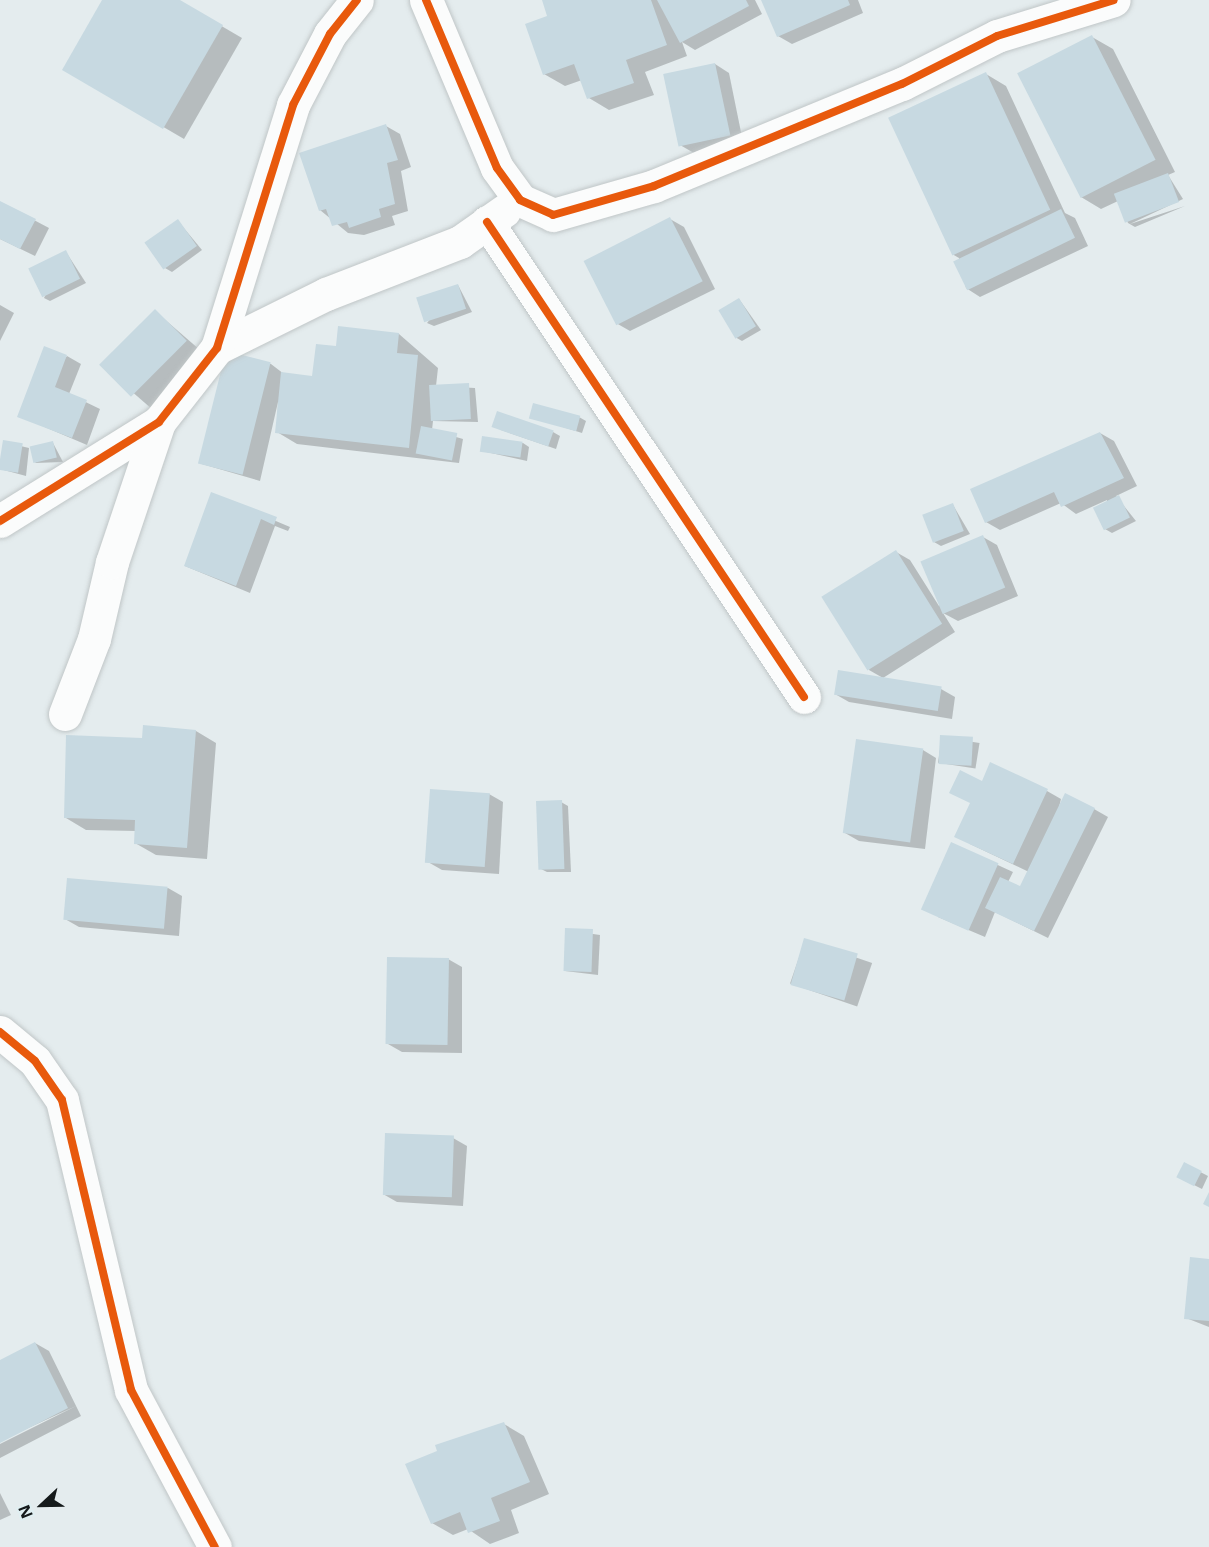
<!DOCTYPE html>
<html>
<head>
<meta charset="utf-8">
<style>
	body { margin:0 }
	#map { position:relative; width:1209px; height:1547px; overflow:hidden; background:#e4ecee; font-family:"Open Sans",sans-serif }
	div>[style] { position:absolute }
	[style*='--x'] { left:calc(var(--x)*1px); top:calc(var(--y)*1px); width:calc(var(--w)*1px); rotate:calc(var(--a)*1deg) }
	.shadow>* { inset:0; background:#0003; transform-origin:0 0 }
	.building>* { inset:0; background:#c7d9e1; transform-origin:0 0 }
	.roads { filter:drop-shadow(0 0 2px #c0c6c7) drop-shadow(0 0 2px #c0c6c7) }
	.minor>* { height:33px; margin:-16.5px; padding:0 16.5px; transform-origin:16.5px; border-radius:16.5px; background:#fbfcfc }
	.cycleway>* { height:8px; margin:-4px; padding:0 4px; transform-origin:4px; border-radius:4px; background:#e8590c }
	span { translate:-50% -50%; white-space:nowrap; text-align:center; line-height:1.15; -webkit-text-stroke:4.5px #e0eff2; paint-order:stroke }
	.north { position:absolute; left:12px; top:1475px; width:60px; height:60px; -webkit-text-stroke:4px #e0eff2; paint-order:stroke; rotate:248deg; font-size:16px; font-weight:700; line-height:24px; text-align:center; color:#151a1b }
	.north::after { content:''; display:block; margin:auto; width:21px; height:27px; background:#151a1b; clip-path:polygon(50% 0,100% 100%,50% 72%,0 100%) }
</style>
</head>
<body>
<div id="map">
	<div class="shadow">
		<div style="clip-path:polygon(104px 0,177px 0,242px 38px,184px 139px,64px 69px)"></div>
		<div style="clip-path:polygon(543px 0,755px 0,762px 14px,695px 50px,682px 42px,687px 56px,645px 72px,654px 95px,609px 110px,589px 98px,582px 80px,565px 86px,544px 74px,549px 17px)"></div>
		<div style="clip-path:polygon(762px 0,858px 0,863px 13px,792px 44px,778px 36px)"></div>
		<div style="clip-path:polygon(1092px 37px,1113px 49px,1175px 172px,1168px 175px,1183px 199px,1130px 224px,1185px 206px,1135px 227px,1128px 223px,1118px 201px,1101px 209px,1081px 197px)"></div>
		<div style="clip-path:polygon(715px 64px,729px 73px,743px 142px,694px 153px,680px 145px)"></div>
		<div style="clip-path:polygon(986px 74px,1006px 86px,1065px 213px,1075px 218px,1088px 246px,980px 297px,966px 288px,959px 258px,952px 254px)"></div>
		<div style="clip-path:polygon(386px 126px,400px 134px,411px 167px,401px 171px,408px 211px,392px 216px,395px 225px,364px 235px,348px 233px,320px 210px)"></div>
		<div style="clip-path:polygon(0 202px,49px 228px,35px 256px,0 239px)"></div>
		<div style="clip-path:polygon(670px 219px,684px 227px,715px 289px,630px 331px,616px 323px,586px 261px)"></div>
		<div style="clip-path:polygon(178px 221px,202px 250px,172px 272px,165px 268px)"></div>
		<div style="clip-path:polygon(66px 252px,86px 283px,50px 301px,44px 298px)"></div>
		<div style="clip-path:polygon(458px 285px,472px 312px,434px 326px,427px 323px)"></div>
		<div style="clip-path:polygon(739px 299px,761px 330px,742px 341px,735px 337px)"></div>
		<div style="clip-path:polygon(0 305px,14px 313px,0 341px)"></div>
		<div style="left:155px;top:311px;width:60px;height:76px;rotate:41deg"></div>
		<div style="clip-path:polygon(399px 334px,438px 368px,436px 386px,475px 388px,478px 422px,433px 421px,432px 430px,463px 439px,459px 463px,297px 444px,277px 432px,278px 402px,260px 481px,202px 464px,227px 353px,271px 364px,284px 374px,313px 377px,337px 347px)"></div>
		<div style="clip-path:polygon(67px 356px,81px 364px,69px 394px,100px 409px,87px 445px,19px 416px)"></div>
		<div style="clip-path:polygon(531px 417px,579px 417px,586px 421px,582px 433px)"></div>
		<div style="clip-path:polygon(501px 430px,553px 432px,560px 436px,556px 449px)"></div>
		<div style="clip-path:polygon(1100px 433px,1114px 441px,1137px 486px,1116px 496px,1136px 521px,1112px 533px,1105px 529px,1107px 500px,1076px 514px,1061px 503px,1000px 530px,986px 522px)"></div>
		<div style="clip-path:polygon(4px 442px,29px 448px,26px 476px,0 469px)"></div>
		<div style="clip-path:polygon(53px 443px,63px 462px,35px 463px)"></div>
		<div style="clip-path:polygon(523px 443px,529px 447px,527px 461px,482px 451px)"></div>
		<div style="clip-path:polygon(212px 494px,290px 527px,288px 531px,275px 526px,250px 593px,185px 566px)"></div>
		<div style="clip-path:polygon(953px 505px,970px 534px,941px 546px,934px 542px)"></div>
		<div style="clip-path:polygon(983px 537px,997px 545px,1018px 596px,958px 621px,943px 613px,955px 632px,883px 678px,869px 670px,896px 552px,910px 560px,939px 606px)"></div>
		<div style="clip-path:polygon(941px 689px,955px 697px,952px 719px,849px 702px,835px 694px)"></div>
		<div style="clip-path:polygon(196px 731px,216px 743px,207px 859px,156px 855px,135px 843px,136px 831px,86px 830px,66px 818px,143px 739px)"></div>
		<div style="left:942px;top:737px;width:38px;height:26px;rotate:9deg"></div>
		<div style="clip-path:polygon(923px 750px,936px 758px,925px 849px,859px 841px,845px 833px)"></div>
		<div style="clip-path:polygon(983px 783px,1047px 791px,1061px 799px,1058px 811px,1094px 809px,1108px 817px,1048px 938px,995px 912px,985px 937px,938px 917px,952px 844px,1013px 872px,1008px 882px,1021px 888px,1029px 872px,970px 844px)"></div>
		<div style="clip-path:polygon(489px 794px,503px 802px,499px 874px,442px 870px,428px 862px)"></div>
		<div style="clip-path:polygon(561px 802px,568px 806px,571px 872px,547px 872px,541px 869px)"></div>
		<div style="clip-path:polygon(168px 888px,182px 896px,179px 936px,79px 927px,65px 919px)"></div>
		<div style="clip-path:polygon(566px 930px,600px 935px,598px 975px,565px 971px)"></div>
		<div style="left:805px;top:940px;width:71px;height:46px;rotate:19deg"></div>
		<div style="clip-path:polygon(448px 959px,462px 967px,462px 1053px,402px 1052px,388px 1044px)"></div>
		<div style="clip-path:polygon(453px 1138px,467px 1146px,463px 1206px,397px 1202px,383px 1194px)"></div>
		<div style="clip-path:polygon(1185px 1164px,1208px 1176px,1202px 1189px,1186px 1181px)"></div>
		<div style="clip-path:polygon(1209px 1261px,1209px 1327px,1186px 1318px)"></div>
		<div style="clip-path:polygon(35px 1343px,49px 1351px,81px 1416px,0 1458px,0 1444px,76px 1406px,0 1441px,0 1361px)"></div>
		<div style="clip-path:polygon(504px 1424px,524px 1436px,549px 1494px,511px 1510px,519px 1533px,490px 1544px,468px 1529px,453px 1535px,432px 1523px,438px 1452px)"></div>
		<div style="clip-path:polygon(0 1493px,11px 1515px,0 1520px)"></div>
	</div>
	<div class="building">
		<div style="clip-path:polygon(102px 0,180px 0,223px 25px,163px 129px,62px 70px)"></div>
		<div style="clip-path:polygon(542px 0,651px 0,667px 45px,626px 60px,634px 83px,587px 99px,574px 64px,543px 75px,525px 24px,547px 16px)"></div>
		<div style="clip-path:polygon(657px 0,746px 0,749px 6px,680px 43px)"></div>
		<div style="clip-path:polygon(761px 0,848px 0,850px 5px,777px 37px)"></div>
		<div style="left:1092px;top:35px;width:140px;height:84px;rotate:63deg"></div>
		<div style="left:715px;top:63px;width:74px;height:53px;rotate:78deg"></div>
		<div style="left:986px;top:72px;width:152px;height:108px;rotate:65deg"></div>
		<div style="clip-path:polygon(386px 124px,398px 160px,387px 163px,395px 204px,379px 209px,381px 217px,349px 228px,347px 222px,332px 226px,326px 209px,319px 211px,299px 153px)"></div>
		<div style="left:1168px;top:173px;width:31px;height:58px;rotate:69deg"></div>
		<div style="clip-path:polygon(0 201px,36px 219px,20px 249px,0 239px)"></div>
		<div style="left:1061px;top:209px;width:32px;height:120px;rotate:64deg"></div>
		<div style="left:670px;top:217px;width:72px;height:97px;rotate:63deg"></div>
		<div style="left:178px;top:219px;width:33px;height:41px;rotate:55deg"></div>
		<div style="left:66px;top:250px;width:32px;height:42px;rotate:64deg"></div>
		<div style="left:458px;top:284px;width:26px;height:44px;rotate:72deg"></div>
		<div style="left:739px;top:298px;width:33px;height:24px;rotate:59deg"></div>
		<div style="left:155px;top:309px;width:45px;height:79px;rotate:45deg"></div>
		<div style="clip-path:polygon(338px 326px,399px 333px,397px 353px,418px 355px,409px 448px,275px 433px,281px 372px,312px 376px,316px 344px,336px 346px)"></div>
		<div style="clip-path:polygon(44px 346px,67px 355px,55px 387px,87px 400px,72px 438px,17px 417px)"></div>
		<div style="left:226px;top:351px;width:46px;height:116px;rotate:14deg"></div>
		<div style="left:469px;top:383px;width:36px;height:40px;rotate:87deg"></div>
		<div style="left:533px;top:403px;width:49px;height:16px;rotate:15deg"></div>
		<div style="left:497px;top:411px;width:60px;height:17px;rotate:19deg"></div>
		<div style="left:421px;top:426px;width:37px;height:28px;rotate:11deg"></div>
		<div style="clip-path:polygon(1100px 432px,1124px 478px,1061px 507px,1054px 492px,985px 523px,970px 489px)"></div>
		<div style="left:482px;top:436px;width:41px;height:16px;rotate:8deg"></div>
		<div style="left:3px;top:440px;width:20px;height:30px;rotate:9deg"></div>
		<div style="left:53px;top:441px;width:17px;height:24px;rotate:77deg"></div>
		<div style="clip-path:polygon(211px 492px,277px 517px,274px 525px,261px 519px,236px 586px,184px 566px)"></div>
		<div style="left:1119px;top:495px;width:25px;height:29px;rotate:64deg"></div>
		<div style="left:953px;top:503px;width:30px;height:33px;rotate:69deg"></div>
		<div style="left:983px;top:535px;width:57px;height:68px;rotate:67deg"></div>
		<div style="left:896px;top:550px;width:87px;height:88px;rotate:58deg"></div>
		<div style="left:838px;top:670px;width:105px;height:25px;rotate:9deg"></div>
		<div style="clip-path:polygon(143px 725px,196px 730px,187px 848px,134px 844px,135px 820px,64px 818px,66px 735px,142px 738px)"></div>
		<div style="left:940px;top:735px;width:33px;height:29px;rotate:3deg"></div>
		<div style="left:856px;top:739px;width:68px;height:95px;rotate:8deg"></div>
		<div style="clip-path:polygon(990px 762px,1048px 789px,1013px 864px,954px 837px,970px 803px,949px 793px,960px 770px,982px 781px)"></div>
		<div style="left:430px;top:789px;width:60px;height:74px;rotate:4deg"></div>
		<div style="clip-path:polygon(1065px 793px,1095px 808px,1034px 931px,985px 908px,1000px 877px,1020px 886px)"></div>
		<div style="left:562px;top:800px;width:69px;height:26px;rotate:88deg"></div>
		<div style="left:951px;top:842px;width:52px;height:74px;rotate:24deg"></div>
		<div style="left:67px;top:878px;width:101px;height:42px;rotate:5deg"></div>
		<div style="left:565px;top:928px;width:28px;height:43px;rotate:2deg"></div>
		<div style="left:804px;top:938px;width:56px;height:49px;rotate:16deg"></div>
		<div style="left:387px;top:957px;width:62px;height:87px;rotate:1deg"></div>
		<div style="left:385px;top:1133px;width:69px;height:62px;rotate:2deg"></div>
		<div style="left:1184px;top:1162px;width:20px;height:17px;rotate:27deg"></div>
		<div style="clip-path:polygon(1209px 1192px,1209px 1207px,1203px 1204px)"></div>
		<div style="clip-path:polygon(1190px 1257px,1209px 1259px,1209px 1321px,1184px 1319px)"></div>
		<div style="clip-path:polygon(35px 1342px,68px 1408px,0 1443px,0 1360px)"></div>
		<div style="clip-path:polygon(504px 1422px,530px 1482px,491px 1498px,500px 1521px,468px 1533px,460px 1512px,431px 1524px,405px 1464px,437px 1451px,435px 1445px)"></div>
	</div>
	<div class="roads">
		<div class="minor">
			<div style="--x:426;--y:0;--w:182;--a:67.1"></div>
			<div style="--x:497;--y:168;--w:39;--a:54"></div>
			<div style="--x:520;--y:200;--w:36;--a:24"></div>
			<div style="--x:553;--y:215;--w:105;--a:-16"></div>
			<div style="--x:654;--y:186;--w:268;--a:-22.4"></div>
			<div style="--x:902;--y:84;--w:106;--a:-26.8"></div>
			<div style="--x:997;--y:36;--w:122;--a:-17.1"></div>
			<div style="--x:487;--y:222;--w:571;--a:56.28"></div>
			<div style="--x:217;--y:348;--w:122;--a:-26.4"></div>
			<div style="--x:326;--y:294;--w:144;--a:-21.2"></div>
			<div style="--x:460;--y:242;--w:54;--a:-35.2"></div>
			<div style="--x:0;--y:521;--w:187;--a:-31.9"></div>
			<div style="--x:159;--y:422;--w:94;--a:-51.9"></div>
			<div style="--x:217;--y:348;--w:255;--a:-72.6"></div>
			<div style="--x:293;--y:105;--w:80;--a:-62.5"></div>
			<div style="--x:330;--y:34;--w:43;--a:-51.5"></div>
			<div style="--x:65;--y:714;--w:80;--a:-68.9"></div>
			<div style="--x:94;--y:639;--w:79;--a:-76.8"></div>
			<div style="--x:112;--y:562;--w:148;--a:-71.4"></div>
			<div style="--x:0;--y:1032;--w:45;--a:39.6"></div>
			<div style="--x:35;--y:1061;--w:47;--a:55.3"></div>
			<div style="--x:62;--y:1100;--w:298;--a:76.6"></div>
			<div style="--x:131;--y:1390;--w:178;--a:61.9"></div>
		</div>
	</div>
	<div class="cycleway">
		<div style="--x:426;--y:0;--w:182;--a:67.1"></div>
		<div style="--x:497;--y:168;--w:39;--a:54"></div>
		<div style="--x:520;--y:200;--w:36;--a:24"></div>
		<div style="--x:553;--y:215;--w:105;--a:-16"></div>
		<div style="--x:654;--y:186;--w:268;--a:-22.4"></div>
		<div style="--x:902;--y:84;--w:106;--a:-26.8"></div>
		<div style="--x:997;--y:36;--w:122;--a:-17.1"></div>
		<div style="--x:487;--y:222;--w:571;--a:56.28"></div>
		<div style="--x:0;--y:521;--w:187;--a:-31.9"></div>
		<div style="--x:159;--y:422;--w:94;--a:-51.9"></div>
		<div style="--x:217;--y:348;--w:255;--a:-72.6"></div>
		<div style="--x:293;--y:105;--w:80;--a:-62.5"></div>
		<div style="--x:330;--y:34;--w:43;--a:-51.5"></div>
		<div style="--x:0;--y:1032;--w:45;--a:39.6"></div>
		<div style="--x:35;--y:1061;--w:47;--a:55.3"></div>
		<div style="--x:62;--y:1100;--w:298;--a:76.6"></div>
		<div style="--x:131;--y:1390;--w:178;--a:61.9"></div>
	</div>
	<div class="north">N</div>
</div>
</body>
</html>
